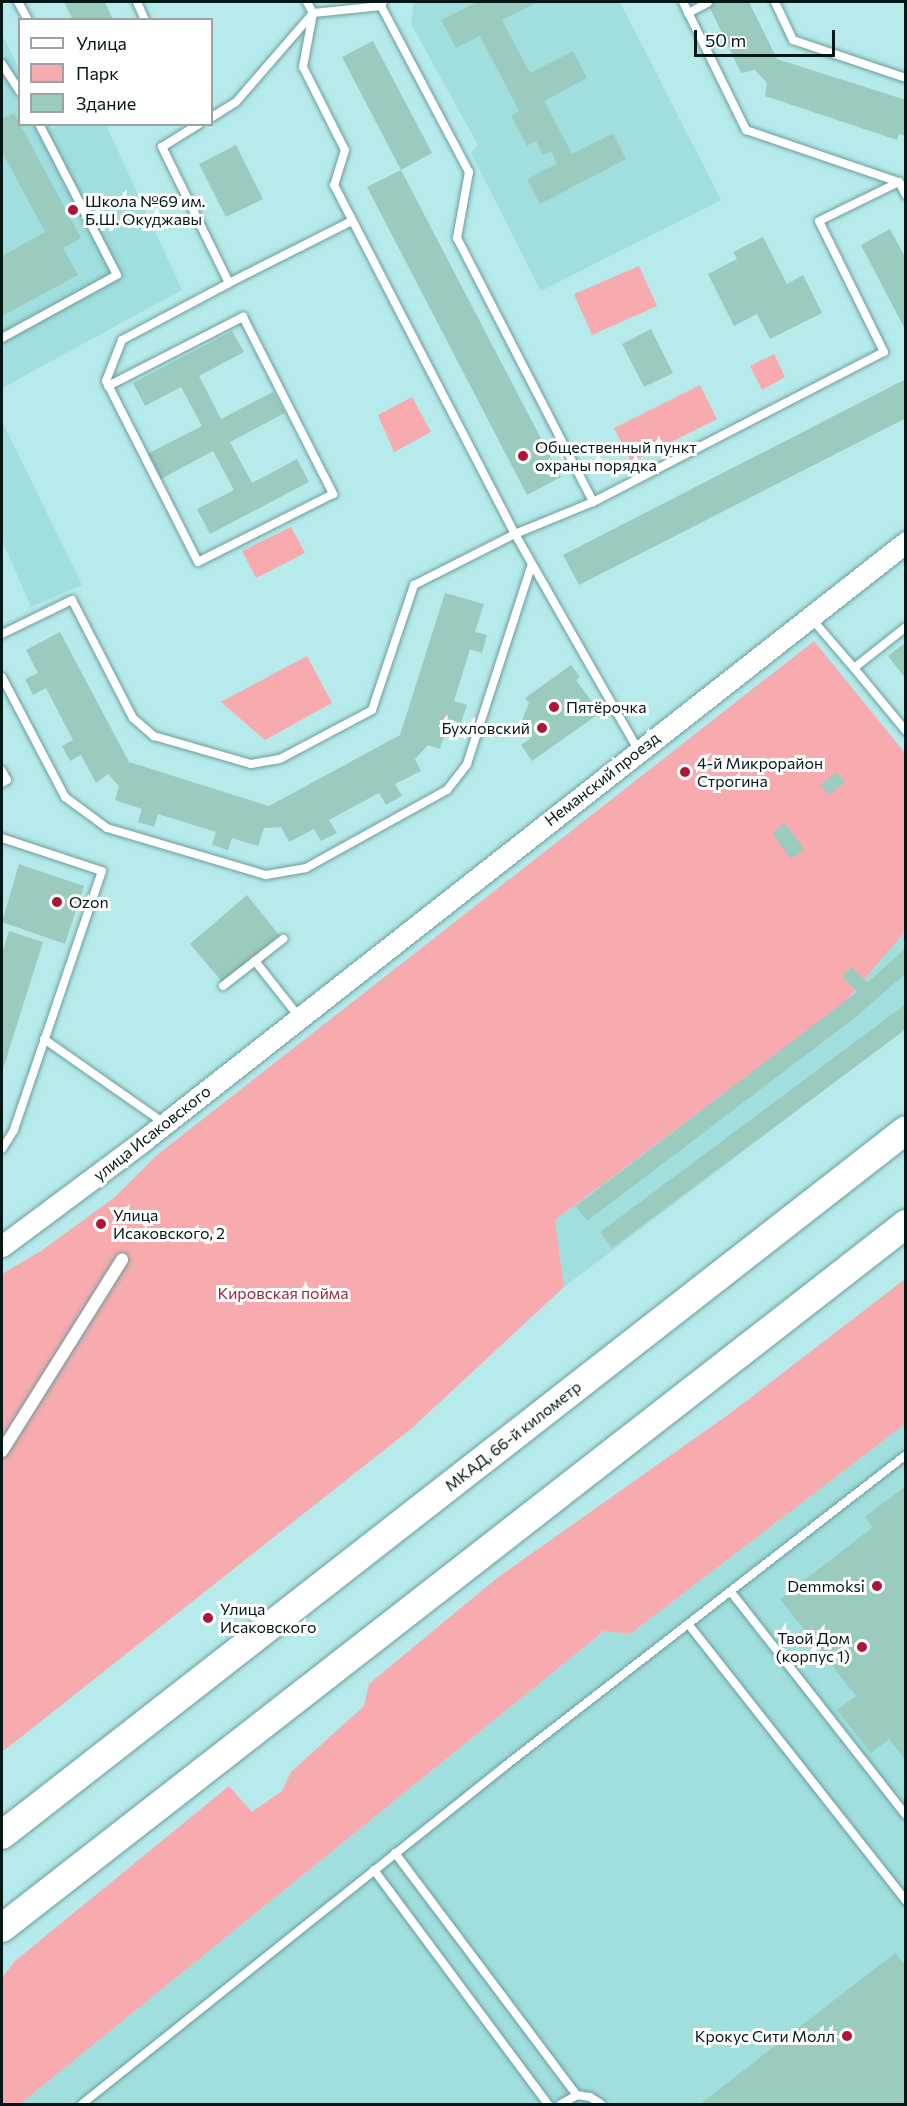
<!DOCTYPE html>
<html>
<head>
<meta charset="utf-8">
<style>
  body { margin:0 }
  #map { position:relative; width:907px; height:2106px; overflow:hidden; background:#b7eaea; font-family:Commissioner,sans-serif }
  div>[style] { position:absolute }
  .built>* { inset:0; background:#a1dede }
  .green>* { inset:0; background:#f7abae }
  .building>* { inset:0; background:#9bcbbe }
  .roads { filter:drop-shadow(0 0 2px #6c9d9e) drop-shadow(0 0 2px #6c9d9e) }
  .service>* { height:8px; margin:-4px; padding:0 4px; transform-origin:4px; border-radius:4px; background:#fff }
  .pedestrian>* { height:12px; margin:-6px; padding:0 6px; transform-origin:6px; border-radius:6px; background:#fff }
  .tertiary>* { height:21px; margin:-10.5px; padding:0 10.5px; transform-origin:10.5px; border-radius:10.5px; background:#fff }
  .trunk>* { height:28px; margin:-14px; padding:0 14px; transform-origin:14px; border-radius:14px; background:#fff }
  .dots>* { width:16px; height:16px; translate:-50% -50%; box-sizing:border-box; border:3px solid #fff; border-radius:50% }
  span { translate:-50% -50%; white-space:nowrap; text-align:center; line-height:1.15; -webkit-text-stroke:6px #fff; paint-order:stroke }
  .poi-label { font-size:16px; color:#041717 }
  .left { translate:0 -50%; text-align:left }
  .right { translate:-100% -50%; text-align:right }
  .street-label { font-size:16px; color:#041717 }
  .park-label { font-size:16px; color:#952838 }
  .frame { position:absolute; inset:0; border:3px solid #041717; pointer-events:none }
  .legend { position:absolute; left:18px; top:18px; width:195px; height:108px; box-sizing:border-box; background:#fff; border:2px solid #9ba2a2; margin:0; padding:8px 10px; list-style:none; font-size:18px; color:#041717 }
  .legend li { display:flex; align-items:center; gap:12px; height:30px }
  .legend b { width:30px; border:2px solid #9ba2a2 }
  .scale { position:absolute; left:694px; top:30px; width:141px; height:27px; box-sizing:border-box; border:3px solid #041717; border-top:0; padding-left:8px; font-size:18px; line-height:21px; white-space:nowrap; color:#041717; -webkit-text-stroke:4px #fff; paint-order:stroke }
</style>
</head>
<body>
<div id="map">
  <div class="built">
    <div style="clip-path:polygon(414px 2px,620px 2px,721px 200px,541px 291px,471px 153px,478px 145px,411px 24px)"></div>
    <div style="clip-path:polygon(2px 35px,19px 68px,20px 124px,50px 125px,53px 129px,57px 125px,106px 125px,182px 290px,2px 388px)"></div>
    <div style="clip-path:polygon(2px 421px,82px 585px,31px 607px,2px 540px)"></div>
    <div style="clip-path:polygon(905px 932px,905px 1029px,564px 1287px,555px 1220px,842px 1005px)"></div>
    <div style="clip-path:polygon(905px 1424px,905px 2104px,20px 2104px,604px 1631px,630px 1634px)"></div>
  </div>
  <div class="green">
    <div style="clip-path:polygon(639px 266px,657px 306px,592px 335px,574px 294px)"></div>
    <div style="clip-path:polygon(774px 354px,785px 377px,762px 390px,750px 366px)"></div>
    <div style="clip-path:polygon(700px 385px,717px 419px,631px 462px,614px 428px)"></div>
    <div style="clip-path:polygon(412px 397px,431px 432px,394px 452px,378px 415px)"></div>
    <div style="clip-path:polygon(291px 527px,305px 553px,256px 578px,242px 551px)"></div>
    <div style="clip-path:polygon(814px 641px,905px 753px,905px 932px,842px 1005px,555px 1220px,564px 1287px,412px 1428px,2px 1752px,2px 1274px,41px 1251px,115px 1197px,157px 1155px)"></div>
    <div style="clip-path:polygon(307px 656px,332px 703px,265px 740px,221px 702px)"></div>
    <div style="clip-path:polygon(905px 1279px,905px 1424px,630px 1634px,604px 1631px,20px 2104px,2px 2104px,2px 1978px,15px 1961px,229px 1786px,252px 1812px,282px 1791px,291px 1772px,364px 1706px,369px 1684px,497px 1578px,732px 1412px)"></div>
  </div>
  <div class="building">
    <div style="clip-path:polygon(64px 2px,105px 2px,113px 20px,69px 20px,72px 18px)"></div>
    <div style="clip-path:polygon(477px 2px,538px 2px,502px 20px,530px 73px,573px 51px,587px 78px,544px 101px,572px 154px,613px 133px,626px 159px,540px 204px,527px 179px,557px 164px,551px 151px,543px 155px,536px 141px,527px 146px,511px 115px,519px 111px,480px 36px,456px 48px,441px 20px)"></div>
    <div style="clip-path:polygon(707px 2px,749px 2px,777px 59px,906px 100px,906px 136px,899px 134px,897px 140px,765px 96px,767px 83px,755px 70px,741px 73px)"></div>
    <div style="clip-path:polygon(373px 41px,432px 153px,401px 170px,342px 57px)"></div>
    <div style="clip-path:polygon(14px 113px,81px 238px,63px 248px,78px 275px,2px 316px,2px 256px,45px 232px,2px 152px,2px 119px)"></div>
    <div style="clip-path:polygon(236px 145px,263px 199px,226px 217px,199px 164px)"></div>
    <div style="clip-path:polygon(401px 170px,561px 477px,527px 495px,367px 187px)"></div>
    <div style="clip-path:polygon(890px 229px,906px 259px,906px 331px,861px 245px)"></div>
    <div style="clip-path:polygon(763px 237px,787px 284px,803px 275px,822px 313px,770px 339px,757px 314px,734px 326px,708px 274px,737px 259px,733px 252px)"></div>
    <div style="clip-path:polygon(651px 329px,673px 373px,644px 387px,622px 344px)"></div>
    <div style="clip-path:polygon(232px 331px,244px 352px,199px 376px,221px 419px,273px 392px,285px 413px,230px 442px,252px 483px,297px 459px,309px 482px,210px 534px,197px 509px,234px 490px,213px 451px,161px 479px,147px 454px,202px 426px,181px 387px,145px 406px,133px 383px)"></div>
    <div style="clip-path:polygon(906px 379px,906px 418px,579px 585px,563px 555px)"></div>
    <div style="clip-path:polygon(445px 593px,484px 604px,475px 632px,487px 635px,482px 653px,470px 649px,454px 701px,467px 705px,461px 723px,449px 719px,440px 749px,428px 745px,415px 759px,421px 771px,395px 784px,402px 796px,386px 805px,379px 793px,329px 820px,337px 833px,321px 841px,314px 829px,289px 842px,281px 827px,264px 828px,258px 846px,232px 838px,228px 850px,212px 845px,216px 832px,158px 814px,154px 827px,138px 822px,142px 809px,115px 800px,119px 786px,108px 774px,96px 783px,81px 755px,70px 761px,62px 746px,73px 740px,46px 688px,33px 695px,25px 679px,38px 673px,26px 650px,60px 632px,129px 762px,269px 806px,400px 735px)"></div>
    <div style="clip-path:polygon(906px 642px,906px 679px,888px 656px)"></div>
    <div style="clip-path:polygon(571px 665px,580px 677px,576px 680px,600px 713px,532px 761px,521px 745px,530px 739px,520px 725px,529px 703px,525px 698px)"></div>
    <div style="clip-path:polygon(836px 772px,845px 782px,829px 795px,820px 785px)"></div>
    <div style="clip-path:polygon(785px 823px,804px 849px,791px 859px,772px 833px)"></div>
    <div style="clip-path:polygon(19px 864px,84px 886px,65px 944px,2px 922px)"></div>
    <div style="clip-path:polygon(247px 895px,279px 935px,223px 983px,190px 944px)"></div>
    <div style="clip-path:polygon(9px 931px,43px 942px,2px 1072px,2px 954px)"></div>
    <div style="clip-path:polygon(906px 948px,906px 973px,856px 1017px,587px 1221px,576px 1206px,857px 992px,842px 976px,852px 967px,867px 983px)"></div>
    <div style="clip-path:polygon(906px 1004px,906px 1029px,612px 1248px,600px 1232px)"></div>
    <div style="clip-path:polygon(906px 1486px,906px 1760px,889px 1739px,871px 1753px,837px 1710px,856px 1696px,780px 1599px,873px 1527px,865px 1517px)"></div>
    <div style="clip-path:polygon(895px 1953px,906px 1966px,906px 2104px,700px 2104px)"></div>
  </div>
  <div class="roads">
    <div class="service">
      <div style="left:18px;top:2px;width:21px;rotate:61deg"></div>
      <div style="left:137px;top:2px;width:20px;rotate:66deg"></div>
      <div style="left:383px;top:2px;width:4px;rotate:117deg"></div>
      <div style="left:381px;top:6px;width:188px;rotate:62.1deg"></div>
      <div style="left:469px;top:172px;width:67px;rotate:100.3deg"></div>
      <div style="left:457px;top:238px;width:297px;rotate:62.7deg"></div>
      <div style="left:683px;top:2px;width:143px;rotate:63.8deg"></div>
      <div style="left:746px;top:130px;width:162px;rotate:18.8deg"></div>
      <div style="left:899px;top:182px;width:15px;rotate:62deg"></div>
      <div style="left:775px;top:2px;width:42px;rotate:64.7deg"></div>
      <div style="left:793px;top:40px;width:119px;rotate:18.6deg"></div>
      <div style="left:381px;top:6px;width:68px;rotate:174.1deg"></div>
      <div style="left:313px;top:13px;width:55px;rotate:100.5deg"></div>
      <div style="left:303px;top:67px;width:93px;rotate:63.2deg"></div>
      <div style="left:345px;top:150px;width:37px;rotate:107deg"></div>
      <div style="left:334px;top:185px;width:393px;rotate:62.6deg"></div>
      <div style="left:515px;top:534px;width:250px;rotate:60.3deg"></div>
      <div style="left:688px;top:13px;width:22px;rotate:-27deg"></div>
      <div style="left:2px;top:64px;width:33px;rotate:57deg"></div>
      <div style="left:212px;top:117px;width:28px;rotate:-32deg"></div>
      <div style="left:236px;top:102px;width:118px;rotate:-49.1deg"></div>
      <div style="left:313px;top:13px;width:13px;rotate:-119deg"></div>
      <div style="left:229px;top:283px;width:136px;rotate:-26.8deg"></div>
      <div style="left:2px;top:338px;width:131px;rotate:-28.7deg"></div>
      <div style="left:117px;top:275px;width:170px;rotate:-117.3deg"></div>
      <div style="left:108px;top:386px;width:152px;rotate:-27.1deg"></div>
      <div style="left:243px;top:317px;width:199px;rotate:63deg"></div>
      <div style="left:333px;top:494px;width:151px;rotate:153.3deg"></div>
      <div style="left:198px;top:562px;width:203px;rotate:-116.9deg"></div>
      <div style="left:106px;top:381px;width:44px;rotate:-68.7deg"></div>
      <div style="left:122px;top:340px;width:121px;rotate:-28deg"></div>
      <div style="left:229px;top:283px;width:152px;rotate:-116.2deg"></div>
      <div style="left:162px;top:147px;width:44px;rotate:-31.9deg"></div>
      <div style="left:811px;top:618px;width:66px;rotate:49.3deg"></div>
      <div style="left:906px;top:627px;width:66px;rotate:141.7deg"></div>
      <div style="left:854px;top:668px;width:82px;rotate:50.5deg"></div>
      <div style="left:2px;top:634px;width:78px;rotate:-25.9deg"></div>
      <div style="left:72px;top:600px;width:133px;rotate:62.7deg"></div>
      <div style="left:133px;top:718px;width:28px;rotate:41deg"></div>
      <div style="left:154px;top:736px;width:101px;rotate:16.1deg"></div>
      <div style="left:251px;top:764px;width:29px;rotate:-10deg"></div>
      <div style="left:280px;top:759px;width:104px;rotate:-28deg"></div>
      <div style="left:372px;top:710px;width:132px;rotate:-71.4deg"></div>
      <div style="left:414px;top:585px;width:113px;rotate:-26.8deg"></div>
      <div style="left:515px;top:534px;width:84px;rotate:-22.3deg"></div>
      <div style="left:593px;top:502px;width:327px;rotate:-27.3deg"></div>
      <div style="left:884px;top:352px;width:146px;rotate:-116.4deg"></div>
      <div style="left:819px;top:221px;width:89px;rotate:-26deg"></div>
      <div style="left:2px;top:677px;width:136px;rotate:62.3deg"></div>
      <div style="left:65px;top:797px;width:52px;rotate:36.4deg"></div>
      <div style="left:107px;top:828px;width:166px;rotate:16.5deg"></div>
      <div style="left:266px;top:875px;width:41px;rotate:-9.9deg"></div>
      <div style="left:306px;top:868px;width:161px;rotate:-29deg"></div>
      <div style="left:447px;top:790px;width:33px;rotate:-52deg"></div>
      <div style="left:467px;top:764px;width:210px;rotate:-72deg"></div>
      <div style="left:2px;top:771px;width:10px;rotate:61deg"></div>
      <div style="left:7px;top:780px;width:6px;rotate:149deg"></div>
      <div style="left:2px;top:838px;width:105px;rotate:18.3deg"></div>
      <div style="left:102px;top:871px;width:274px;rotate:108.8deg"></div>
      <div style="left:14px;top:1130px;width:22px;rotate:122deg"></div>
      <div style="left:255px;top:961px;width:36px;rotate:-38deg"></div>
      <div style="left:223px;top:986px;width:41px;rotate:-38deg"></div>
      <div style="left:255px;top:961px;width:71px;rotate:51.8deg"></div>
      <div style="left:44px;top:1039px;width:146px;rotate:35deg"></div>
      <div style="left:731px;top:1592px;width:283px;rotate:51.9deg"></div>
      <div style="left:689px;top:1625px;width:351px;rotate:51.8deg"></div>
      <div style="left:395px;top:1853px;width:303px;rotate:53.1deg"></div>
      <div style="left:374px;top:1870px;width:292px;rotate:53.4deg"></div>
      <div style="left:82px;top:2104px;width:541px;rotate:-38.63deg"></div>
      <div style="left:505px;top:1766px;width:507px;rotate:-37.8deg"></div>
      <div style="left:561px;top:2104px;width:18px;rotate:-29deg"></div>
      <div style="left:577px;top:2095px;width:13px;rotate:9deg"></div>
      <div style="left:590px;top:2097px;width:13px;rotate:32deg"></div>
    </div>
    <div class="pedestrian">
      <div style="left:2px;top:1451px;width:226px;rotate:-57.9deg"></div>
    </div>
    <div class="tertiary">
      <div style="left:2px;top:1246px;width:177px;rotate:-36.7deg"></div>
      <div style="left:144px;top:1140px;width:969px;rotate:-38.12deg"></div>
    </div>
    <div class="trunk">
      <div style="left:2px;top:1835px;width:1146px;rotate:-37.95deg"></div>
      <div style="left:2px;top:1928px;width:1146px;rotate:-37.91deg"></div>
    </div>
  </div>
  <div class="dots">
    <div style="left:73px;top:210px;background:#ac1637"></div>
    <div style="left:523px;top:456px;background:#ac1637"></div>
    <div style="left:554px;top:707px;background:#ac1637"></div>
    <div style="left:542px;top:728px;background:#ac1637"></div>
    <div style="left:685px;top:772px;background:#ac1637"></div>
    <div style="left:57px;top:902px;background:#ac1637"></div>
    <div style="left:101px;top:1224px;background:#ac1637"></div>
    <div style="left:877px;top:1586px;background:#ac1637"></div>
    <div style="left:208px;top:1618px;background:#ac1637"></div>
    <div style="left:862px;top:1647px;background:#ac1637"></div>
    <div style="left:847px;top:2036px;background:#ac1637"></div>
  </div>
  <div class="poi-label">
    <span class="left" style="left:85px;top:210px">Школа №69 им.<br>Б.Ш. Окуджавы</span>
    <span class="left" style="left:535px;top:456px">Общественный пункт<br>охраны порядка</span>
    <span class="left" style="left:566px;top:707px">Пятёрочка</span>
    <span class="right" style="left:530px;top:728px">Бухловский</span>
    <span class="left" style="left:697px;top:772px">4-й Микрорайон<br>Строгина</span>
    <span class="left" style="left:69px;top:902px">Ozon</span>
    <span class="left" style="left:113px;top:1224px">Улица<br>Исаковского, 2</span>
    <span class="right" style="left:865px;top:1586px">Demmoksi</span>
    <span class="left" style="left:220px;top:1618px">Улица<br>Исаковского</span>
    <span class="right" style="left:850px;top:1647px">Твой Дом<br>(корпус 1)</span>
    <span class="right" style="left:835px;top:2036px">Крокус Сити Молл</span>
  </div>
  <div class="street-label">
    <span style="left:602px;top:779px;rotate:-38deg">Неманский проезд</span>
    <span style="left:152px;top:1133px;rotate:-38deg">улица Исаковского</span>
    <span style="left:513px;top:1436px;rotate:-38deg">МКАД, 66-й километр</span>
  </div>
  <div class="park-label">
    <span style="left:283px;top:1293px">Кировская пойма</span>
  </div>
  <div class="frame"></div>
  <ul class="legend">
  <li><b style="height:8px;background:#fff"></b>Улица</li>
  <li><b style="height:16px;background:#f7abae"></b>Парк</li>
  <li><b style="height:16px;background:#9bcbbe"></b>Здание</li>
  </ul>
  <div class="scale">50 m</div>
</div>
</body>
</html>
